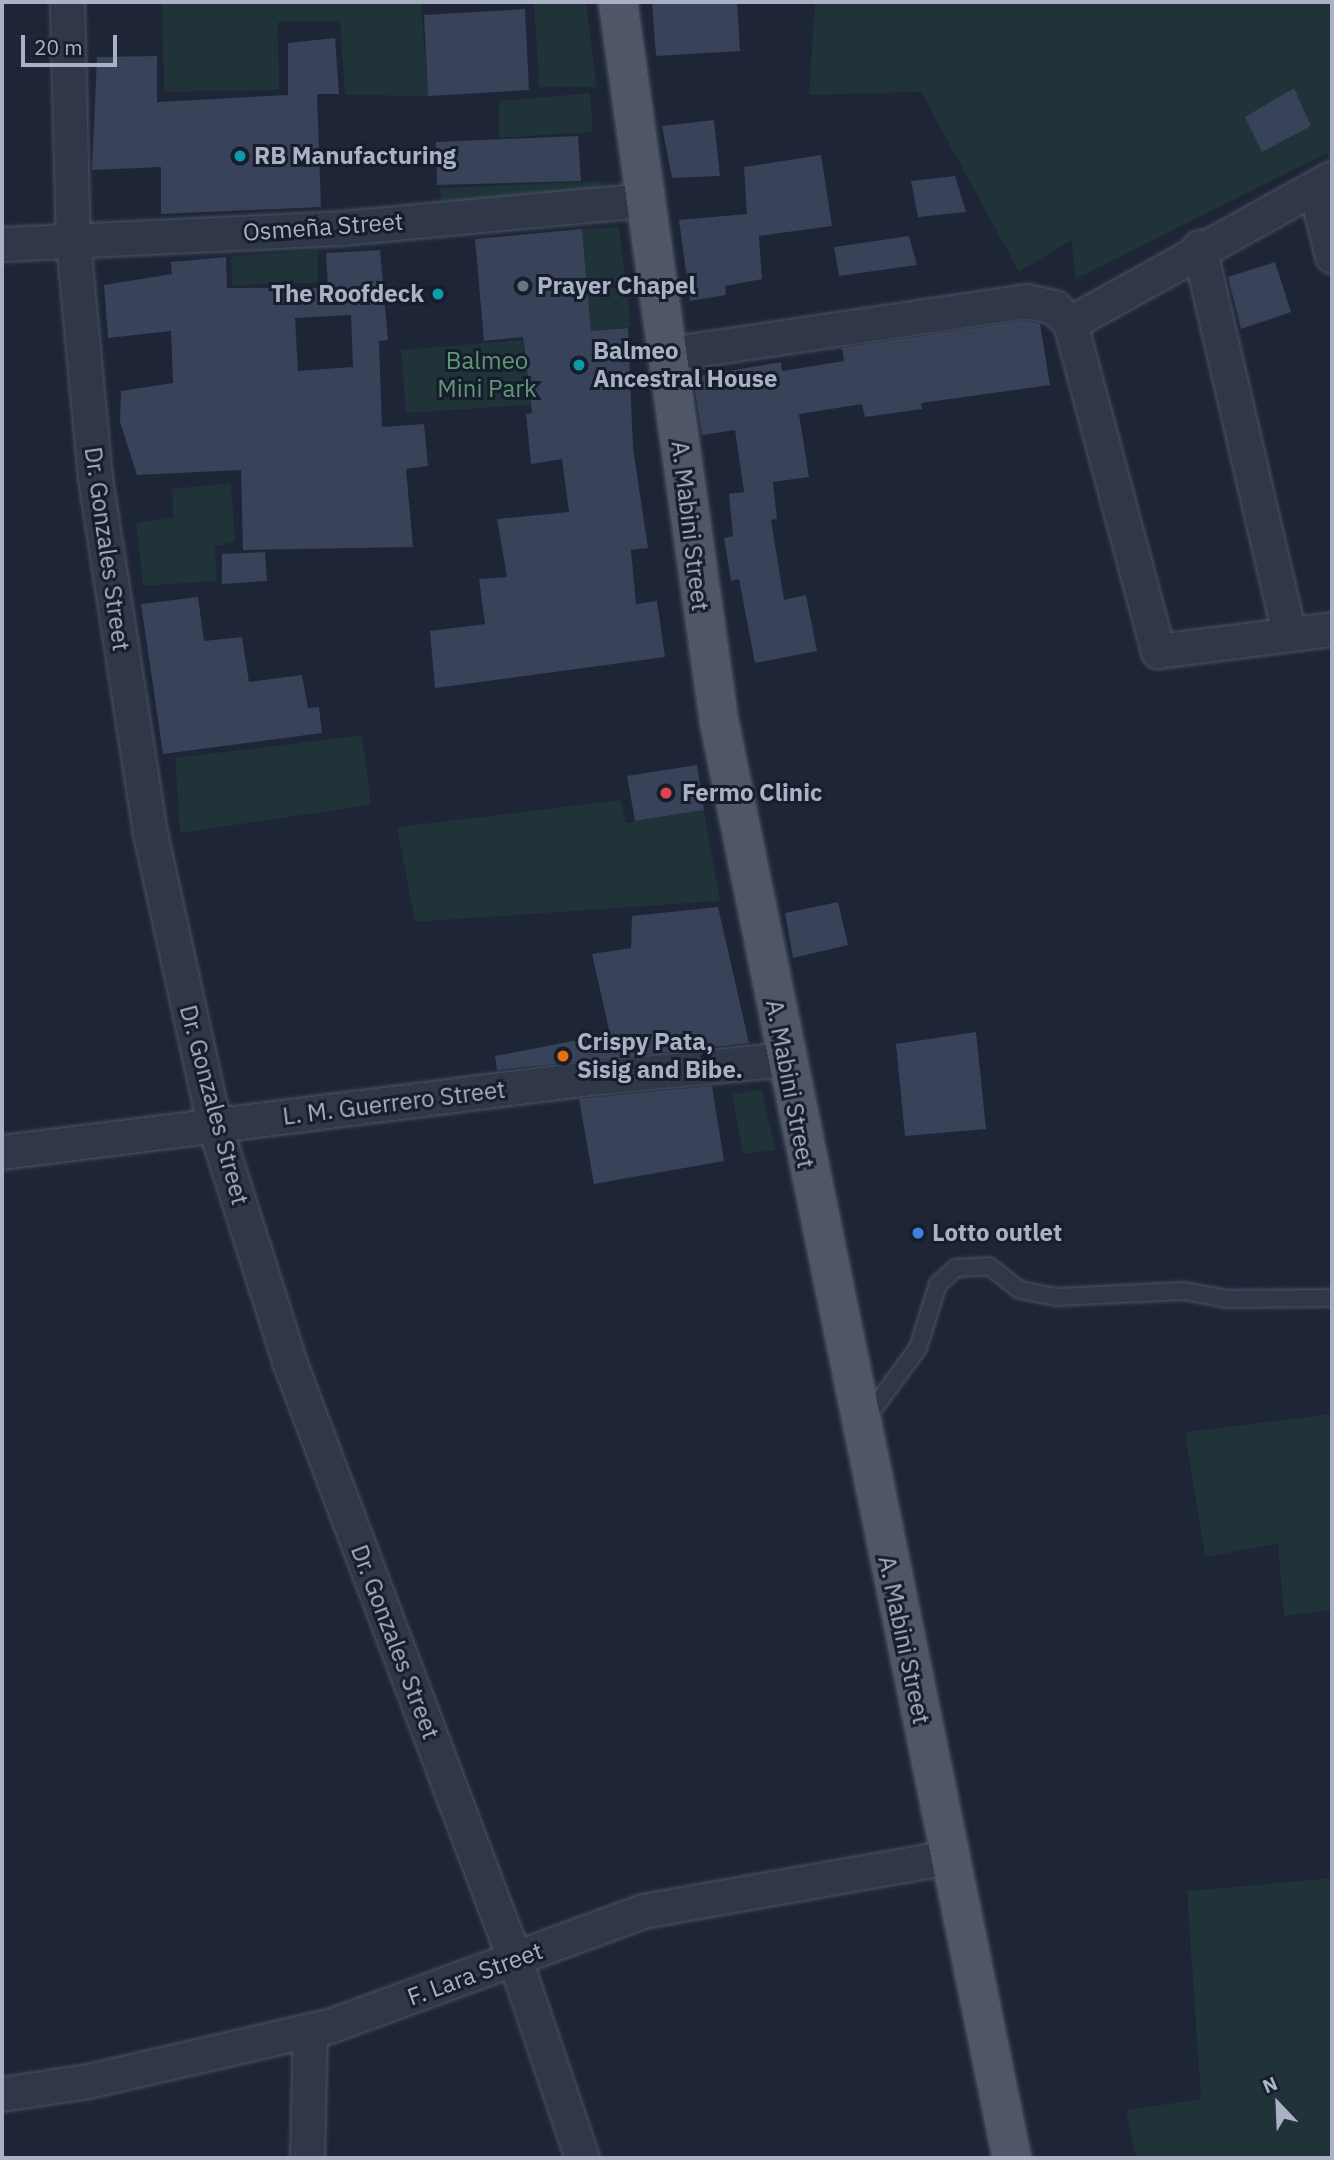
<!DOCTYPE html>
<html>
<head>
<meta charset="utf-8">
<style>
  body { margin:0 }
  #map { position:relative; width:1334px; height:2160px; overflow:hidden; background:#1d2537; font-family:"IBM Plex Sans",sans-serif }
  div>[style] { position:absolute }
  .green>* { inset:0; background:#1f3338 }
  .building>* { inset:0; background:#384258 }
  .roads { filter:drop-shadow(0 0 2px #4b5263) drop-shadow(0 0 2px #4b5263) }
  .lane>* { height:16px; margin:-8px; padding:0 8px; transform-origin:8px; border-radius:8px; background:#303748 }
  .street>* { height:33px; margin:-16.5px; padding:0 16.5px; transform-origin:16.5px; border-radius:16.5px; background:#303748 }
  .primary>* { height:38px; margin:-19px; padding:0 19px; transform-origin:19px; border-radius:19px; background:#4e5668 }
  .dots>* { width:19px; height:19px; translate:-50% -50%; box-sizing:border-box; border:4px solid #161d2c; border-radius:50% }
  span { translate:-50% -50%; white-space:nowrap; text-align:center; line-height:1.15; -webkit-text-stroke:6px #161d2c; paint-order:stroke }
  .poi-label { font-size:24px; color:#aab1c5; font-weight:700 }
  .left { translate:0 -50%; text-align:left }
  .right { translate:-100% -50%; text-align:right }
  .street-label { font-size:24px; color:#aab1c5 }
  .park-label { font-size:24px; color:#609773 }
  .frame { position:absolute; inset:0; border:4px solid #aab1c5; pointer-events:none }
  .north { position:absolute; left:1243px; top:2069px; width:70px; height:70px; -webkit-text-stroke:5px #161d2c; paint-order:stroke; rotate:337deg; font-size:19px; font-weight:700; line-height:28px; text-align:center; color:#aab1c5 }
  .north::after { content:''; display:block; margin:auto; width:24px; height:32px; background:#aab1c5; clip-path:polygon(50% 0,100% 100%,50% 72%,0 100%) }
  .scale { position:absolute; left:21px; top:35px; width:96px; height:32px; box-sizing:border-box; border:4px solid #aab1c5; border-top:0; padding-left:9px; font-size:21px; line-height:24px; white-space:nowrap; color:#aab1c5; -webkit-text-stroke:5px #161d2c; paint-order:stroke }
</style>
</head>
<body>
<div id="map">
  <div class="green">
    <div style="clip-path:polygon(162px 2px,421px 2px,428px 96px,345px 95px,340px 21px,278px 22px,279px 90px,164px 92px)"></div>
    <div style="clip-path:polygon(586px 2px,597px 87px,539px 87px,534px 4px)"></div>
    <div style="clip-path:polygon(815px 2px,1332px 2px,1332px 173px,1327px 153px,1076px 279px,1071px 240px,1019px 272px,921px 92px,809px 95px)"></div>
    <div style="clip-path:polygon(590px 93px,593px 132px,499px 138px,499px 101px)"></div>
    <div style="clip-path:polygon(601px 181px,603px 200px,441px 205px,440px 188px)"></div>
    <div style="clip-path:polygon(619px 227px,631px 327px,591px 331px,582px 229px)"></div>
    <div style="clip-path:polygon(318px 250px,318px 283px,232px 285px,231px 256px)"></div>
    <div style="clip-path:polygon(522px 340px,531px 405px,406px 413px,401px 350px)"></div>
    <div style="clip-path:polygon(231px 483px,235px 542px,215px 546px,217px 581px,143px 586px,136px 523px,173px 518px,172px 489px)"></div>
    <div style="clip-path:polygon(362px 735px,371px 805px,180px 833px,175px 758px)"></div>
    <div style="clip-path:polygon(621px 800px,626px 823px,704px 810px,720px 901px,415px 922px,397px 827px)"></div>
    <div style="clip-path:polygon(761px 1089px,776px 1150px,743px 1154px,732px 1094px)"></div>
    <div style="clip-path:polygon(1332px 1414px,1332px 1610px,1284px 1616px,1278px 1544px,1205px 1557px,1185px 1432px)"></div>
    <div style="clip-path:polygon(1332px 1878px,1332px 2158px,1136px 2158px,1126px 2110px,1201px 2099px,1187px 1891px)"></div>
  </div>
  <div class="building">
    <div style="clip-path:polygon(652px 2px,737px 2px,740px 51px,656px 56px)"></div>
    <div style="clip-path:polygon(525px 9px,529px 90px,428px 96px,424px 15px)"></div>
    <div style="clip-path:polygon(335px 38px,339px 94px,317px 94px,321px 207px,161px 214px,161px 167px,92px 170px,97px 57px,157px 56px,157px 102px,288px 95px,288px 43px)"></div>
    <div style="clip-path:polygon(1294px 88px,1311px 126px,1262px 152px,1245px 117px)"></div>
    <div style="clip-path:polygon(714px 120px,720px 176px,672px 178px,662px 126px)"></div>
    <div style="clip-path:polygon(578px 136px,581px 181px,437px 185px,436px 142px)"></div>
    <div style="clip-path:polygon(821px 155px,832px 226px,759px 236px,762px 279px,725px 286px,726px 295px,690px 301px,679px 220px,747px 214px,744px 167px)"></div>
    <div style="clip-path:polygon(955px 176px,966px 212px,918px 217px,911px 181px)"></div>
    <div style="clip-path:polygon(582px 229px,591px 331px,628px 328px,633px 448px,648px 548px,631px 550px,636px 604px,657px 601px,665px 657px,435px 688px,430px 631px,485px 624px,479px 579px,507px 577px,497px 519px,569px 512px,562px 459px,531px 464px,526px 414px,532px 413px,523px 337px,484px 341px,475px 239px)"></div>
    <div style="clip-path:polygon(909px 236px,917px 265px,839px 276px,834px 247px)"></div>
    <div style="clip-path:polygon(evenodd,380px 250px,388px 340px,379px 341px,382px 427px,424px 424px,428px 466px,406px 469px,413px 547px,243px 550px,241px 470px,137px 475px,120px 422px,121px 391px,173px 383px,171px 331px,108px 338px,104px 285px,172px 274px,171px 262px,226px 257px,227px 288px,328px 288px,326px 253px,380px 250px,351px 315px,353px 367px,298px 371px,295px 318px,351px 315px)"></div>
    <div style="clip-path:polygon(1275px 262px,1291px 312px,1241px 329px,1228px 277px)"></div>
    <div style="clip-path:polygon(1025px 321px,1040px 324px,1050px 385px,921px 403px,922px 409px,865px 417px,862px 404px,799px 414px,809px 477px,773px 482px,777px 519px,771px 520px,784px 600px,806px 595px,817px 651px,755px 663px,739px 579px,731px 581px,724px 538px,733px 536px,729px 494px,744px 492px,735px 430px,702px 435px,693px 377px,781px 362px,782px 371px,844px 361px,842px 348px)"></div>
    <div style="clip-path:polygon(265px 552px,267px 581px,222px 584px,222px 554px)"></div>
    <div style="clip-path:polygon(198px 597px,204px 641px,242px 637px,249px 682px,302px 675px,308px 708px,319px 707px,322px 733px,163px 754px,141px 604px)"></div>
    <div style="clip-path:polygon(697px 765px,704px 810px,635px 821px,627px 776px)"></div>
    <div style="clip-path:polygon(838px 902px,848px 945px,793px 958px,785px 913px)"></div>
    <div style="clip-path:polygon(718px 907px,749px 1043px,497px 1070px,495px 1056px,610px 1034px,592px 954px,631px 948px,632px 916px)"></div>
    <div style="clip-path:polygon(976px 1032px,986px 1129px,905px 1136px,896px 1044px)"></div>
    <div style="clip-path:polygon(712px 1086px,724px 1161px,594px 1184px,579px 1099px)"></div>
  </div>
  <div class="roads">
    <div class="lane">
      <div style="left:866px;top:1419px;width:88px;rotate:-53.8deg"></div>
      <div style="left:918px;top:1348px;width:67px;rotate:-72.6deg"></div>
      <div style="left:938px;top:1284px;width:24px;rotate:-42deg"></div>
      <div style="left:956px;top:1268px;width:33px;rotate:-3deg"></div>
      <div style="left:989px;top:1266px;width:39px;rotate:38deg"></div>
      <div style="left:1020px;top:1290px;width:38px;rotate:11deg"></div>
      <div style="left:1057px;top:1297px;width:127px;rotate:-2.7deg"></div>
      <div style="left:1184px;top:1291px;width:45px;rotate:10.3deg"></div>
      <div style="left:1228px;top:1299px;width:104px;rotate:-0.6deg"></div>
    </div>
    <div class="street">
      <div style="left:67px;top:2px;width:239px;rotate:88.6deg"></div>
      <div style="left:73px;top:241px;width:238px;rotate:84.7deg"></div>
      <div style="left:95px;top:478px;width:359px;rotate:81.2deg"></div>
      <div style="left:150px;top:833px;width:298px;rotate:77.6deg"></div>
      <div style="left:214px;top:1124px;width:249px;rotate:72.4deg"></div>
      <div style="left:289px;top:1361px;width:640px;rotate:69.33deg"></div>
      <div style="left:515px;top:1960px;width:209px;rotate:71.3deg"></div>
      <div style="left:1315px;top:188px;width:70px;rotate:76deg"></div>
      <div style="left:2px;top:244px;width:340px;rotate:-2.7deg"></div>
      <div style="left:342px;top:228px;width:302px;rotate:-5.3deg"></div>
      <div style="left:1199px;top:247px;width:397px;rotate:76.9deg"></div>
      <div style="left:1070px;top:323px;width:299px;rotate:-29deg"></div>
      <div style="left:668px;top:354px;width:362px;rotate:-8.4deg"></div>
      <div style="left:1026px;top:301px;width:29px;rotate:12deg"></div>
      <div style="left:1054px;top:307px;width:23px;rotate:45deg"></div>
      <div style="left:1070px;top:323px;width:340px;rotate:75deg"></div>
      <div style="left:1158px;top:651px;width:175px;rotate:-7.2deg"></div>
      <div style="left:2px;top:1152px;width:593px;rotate:-7.17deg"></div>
      <div style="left:590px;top:1078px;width:198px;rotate:-5.5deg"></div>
      <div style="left:2px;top:2094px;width:87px;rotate:-8.6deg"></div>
      <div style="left:88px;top:2081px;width:250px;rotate:-12.9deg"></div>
      <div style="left:332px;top:2025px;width:331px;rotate:-20.1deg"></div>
      <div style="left:643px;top:1911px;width:311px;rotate:-10deg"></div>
      <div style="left:307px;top:2158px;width:128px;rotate:-88.7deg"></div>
    </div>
    <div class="primary">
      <div style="left:618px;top:2px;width:726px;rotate:82deg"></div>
      <div style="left:719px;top:721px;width:1467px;rotate:78.48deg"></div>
    </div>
  </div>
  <div class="dots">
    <div style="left:240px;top:156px;background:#0f9aa8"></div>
    <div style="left:523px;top:286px;background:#6b7280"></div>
    <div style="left:438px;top:294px;background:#0f9aa8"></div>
    <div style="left:579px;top:365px;background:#0f9aa8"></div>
    <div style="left:666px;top:793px;background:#e0444e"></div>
    <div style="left:563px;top:1056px;background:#e8710a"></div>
    <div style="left:918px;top:1233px;background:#3f7fe0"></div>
  </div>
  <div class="poi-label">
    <span class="left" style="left:254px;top:156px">RB Manufacturing</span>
    <span class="left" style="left:537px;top:286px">Prayer Chapel</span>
    <span class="right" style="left:424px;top:294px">The Roofdeck</span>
    <span class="left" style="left:593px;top:365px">Balmeo<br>Ancestral House</span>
    <span class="left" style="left:682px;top:793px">Fermo Clinic</span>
    <span class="left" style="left:577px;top:1056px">Crispy Pata,<br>Sisig and Bibe.</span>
    <span class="left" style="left:932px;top:1233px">Lotto outlet</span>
  </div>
  <div class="street-label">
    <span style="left:323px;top:227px;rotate:-4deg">Osmeña Street</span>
    <span style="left:690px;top:526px;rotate:83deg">A. Mabini Street</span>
    <span style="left:107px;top:549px;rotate:82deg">Dr. Gonzales Street</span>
    <span style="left:790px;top:1084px;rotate:79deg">A. Mabini Street</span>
    <span style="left:394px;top:1103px;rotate:-7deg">L. M. Guerrero Street</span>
    <span style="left:214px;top:1105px;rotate:75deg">Dr. Gonzales Street</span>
    <span style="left:904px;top:1640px;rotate:78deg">A. Mabini Street</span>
    <span style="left:395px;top:1642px;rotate:69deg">Dr. Gonzales Street</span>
    <span style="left:475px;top:1974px;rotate:-20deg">F. Lara Street</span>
  </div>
  <div class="park-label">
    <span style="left:487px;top:375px">Balmeo<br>Mini Park</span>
  </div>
  <div class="frame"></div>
  <div class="north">N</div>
  <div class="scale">20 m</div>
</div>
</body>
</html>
